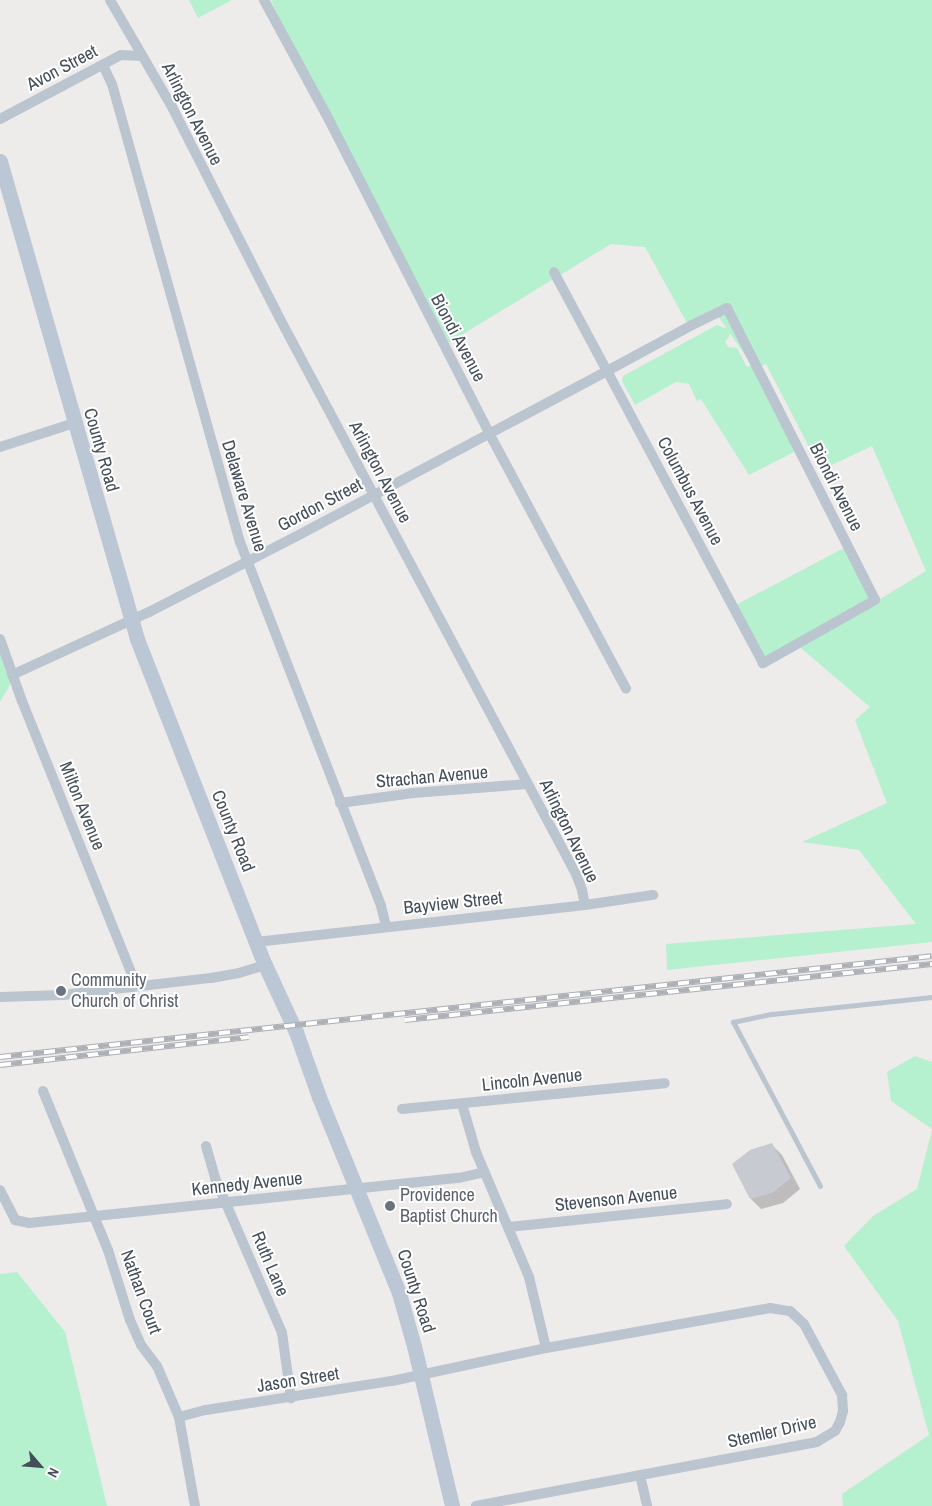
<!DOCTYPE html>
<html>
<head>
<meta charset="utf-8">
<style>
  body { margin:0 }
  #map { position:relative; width:932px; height:1506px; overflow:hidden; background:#eeebeb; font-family:"Archivo Narrow",sans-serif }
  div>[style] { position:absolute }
  .green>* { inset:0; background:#b5f0cf }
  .shadow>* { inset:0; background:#0003 }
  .building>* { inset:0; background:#c7cad1 }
  .lane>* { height:5px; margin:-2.5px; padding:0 2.5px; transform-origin:2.5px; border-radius:2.5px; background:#bbc5cf }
  .street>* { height:10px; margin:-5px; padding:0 5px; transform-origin:5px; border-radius:5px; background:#bbc5cf }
  .secondary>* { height:15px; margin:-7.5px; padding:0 7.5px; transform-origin:7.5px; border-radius:7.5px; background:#bcc7d6 }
  .rail>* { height:5.5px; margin-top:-2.75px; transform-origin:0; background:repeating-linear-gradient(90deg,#fff 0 11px,#adb0b6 0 22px); box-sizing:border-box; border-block:1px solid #adb0b6 }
  .dots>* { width:14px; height:14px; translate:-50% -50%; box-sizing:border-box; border:2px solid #fff; border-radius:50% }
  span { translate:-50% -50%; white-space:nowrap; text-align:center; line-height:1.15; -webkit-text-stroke:4px #fff; paint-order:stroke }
  .street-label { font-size:18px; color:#434e59 }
  .worship-label { font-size:18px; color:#5b616d }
  .left { translate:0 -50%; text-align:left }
  .north { position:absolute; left:15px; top:1441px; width:50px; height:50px; -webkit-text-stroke:4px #fff; paint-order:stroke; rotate:117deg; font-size:14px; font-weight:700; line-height:20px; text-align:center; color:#434e59 }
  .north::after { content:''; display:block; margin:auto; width:18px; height:22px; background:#434e59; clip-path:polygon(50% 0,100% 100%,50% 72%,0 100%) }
</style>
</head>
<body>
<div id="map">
  <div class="green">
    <div style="clip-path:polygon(189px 0,232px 0,198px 18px)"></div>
    <div style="clip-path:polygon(evenodd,271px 0,932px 0,932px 942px,667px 970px,666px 944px,916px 924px,859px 850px,802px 842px,887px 803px,855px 720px,870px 707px,795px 643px,758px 662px,730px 608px,844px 548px,877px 601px,926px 571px,872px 446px,821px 470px,766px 364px,756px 369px,800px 449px,749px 475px,701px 399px,697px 401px,689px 384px,676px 382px,635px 405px,622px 381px,623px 376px,717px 325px,727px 329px,713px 309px,687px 323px,645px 247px,611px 244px,445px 345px,307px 82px,271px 0,729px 332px,752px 365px,747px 367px,737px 348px,728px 347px,725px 342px,730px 335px,729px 332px)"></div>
    <div style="clip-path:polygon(0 647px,12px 681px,0 702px)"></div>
    <div style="clip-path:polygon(915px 1056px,932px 1062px,932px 1129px,891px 1101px,887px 1072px)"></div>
    <div style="clip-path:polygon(932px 1130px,932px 1506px,843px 1506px,842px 1494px,929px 1435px,898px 1321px,844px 1246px,873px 1216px,917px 1189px)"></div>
    <div style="clip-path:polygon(17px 1272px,65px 1332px,107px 1506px,0 1506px,0 1274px)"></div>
  </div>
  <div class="shadow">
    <div style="clip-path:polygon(772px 1145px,782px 1155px,800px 1189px,783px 1203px,761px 1209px,751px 1199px)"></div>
  </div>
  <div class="building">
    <div style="clip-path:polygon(772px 1143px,791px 1178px,772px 1193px,750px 1199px,732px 1164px,750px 1150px)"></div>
  </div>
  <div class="lane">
    <div style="left:820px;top:1186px;width:186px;rotate:-117.9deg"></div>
    <div style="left:733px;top:1022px;width:40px;rotate:-12deg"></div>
    <div style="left:772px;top:1014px;width:161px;rotate:-6.1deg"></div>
  </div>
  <div class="street">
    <div style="left:110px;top:0;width:124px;rotate:59.9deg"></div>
    <div style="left:172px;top:107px;width:238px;rotate:63deg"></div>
    <div style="left:280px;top:319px;width:629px;rotate:61.93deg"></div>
    <div style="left:576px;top:874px;width:17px;rotate:69deg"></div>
    <div style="left:582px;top:890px;width:15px;rotate:79deg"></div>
    <div style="left:264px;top:0;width:130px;rotate:61.5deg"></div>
    <div style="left:326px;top:114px;width:358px;rotate:62.9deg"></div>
    <div style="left:489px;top:433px;width:290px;rotate:61.8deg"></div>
    <div style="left:103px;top:65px;width:21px;rotate:65deg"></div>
    <div style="left:112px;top:84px;width:476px;rotate:74.4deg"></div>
    <div style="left:240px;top:542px;width:390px;rotate:68.8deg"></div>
    <div style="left:381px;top:906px;width:21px;rotate:76deg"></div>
    <div style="left:0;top:119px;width:137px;rotate:-27.9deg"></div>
    <div style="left:121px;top:55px;width:21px;rotate:3deg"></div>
    <div style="left:0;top:447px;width:78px;rotate:-18deg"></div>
    <div style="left:0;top:639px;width:66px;rotate:70.5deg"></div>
    <div style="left:22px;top:701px;width:306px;rotate:68.1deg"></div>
    <div style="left:12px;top:675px;width:151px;rotate:-24.7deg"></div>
    <div style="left:149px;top:612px;width:164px;rotate:-27.2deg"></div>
    <div style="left:295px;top:537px;width:353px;rotate:-28deg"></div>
    <div style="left:607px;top:371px;width:97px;rotate:-28.4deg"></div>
    <div style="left:692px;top:325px;width:39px;rotate:-26deg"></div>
    <div style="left:727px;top:308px;width:327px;rotate:63.1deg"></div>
    <div style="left:875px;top:600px;width:129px;rotate:150.6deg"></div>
    <div style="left:763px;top:663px;width:331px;rotate:-118.1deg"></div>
    <div style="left:607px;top:371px;width:112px;rotate:-118.2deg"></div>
    <div style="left:340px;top:803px;width:74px;rotate:-7.8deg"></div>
    <div style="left:413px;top:793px;width:115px;rotate:-4.5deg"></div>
    <div style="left:256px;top:942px;width:331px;rotate:-6.4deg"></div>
    <div style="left:585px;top:905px;width:69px;rotate:-8.4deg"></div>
    <div style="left:0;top:997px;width:63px;rotate:-1.8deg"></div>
    <div style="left:63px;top:995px;width:149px;rotate:-6.6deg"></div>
    <div style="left:211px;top:978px;width:28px;rotate:-10deg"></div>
    <div style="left:239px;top:973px;width:27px;rotate:-17deg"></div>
    <div style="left:43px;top:1091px;width:172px;rotate:67.8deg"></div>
    <div style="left:108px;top:1250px;width:73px;rotate:72.6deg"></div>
    <div style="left:130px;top:1320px;width:27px;rotate:66deg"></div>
    <div style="left:141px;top:1345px;width:26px;rotate:53deg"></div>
    <div style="left:157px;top:1366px;width:56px;rotate:66.7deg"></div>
    <div style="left:179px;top:1417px;width:90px;rotate:79.8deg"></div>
    <div style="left:462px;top:1104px;width:50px;rotate:73.7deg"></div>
    <div style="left:476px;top:1152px;width:136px;rotate:67deg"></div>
    <div style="left:529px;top:1277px;width:73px;rotate:76.5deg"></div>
    <div style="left:402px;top:1109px;width:264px;rotate:-5.6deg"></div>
    <div style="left:206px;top:1146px;width:33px;rotate:74deg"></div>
    <div style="left:215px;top:1178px;width:169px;rotate:66.6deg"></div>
    <div style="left:282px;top:1333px;width:66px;rotate:82.1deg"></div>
    <div style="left:0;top:1190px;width:34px;rotate:63deg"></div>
    <div style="left:15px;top:1220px;width:14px;rotate:12deg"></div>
    <div style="left:29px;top:1223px;width:432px;rotate:-6deg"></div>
    <div style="left:459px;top:1178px;width:26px;rotate:-13deg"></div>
    <div style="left:509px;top:1227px;width:219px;rotate:-6deg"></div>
    <div style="left:179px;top:1417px;width:28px;rotate:-15deg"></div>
    <div style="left:206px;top:1410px;width:188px;rotate:-8.9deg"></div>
    <div style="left:392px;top:1381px;width:157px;rotate:-12.1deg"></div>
    <div style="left:546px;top:1348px;width:228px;rotate:-10.1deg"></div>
    <div style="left:770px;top:1308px;width:20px;rotate:9deg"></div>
    <div style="left:790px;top:1311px;width:19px;rotate:43deg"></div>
    <div style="left:804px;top:1324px;width:81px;rotate:61.8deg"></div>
    <div style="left:842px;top:1395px;width:16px;rotate:86deg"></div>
    <div style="left:843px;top:1411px;width:11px;rotate:105deg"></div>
    <div style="left:840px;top:1422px;width:10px;rotate:119deg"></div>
    <div style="left:835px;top:1431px;width:21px;rotate:149deg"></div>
    <div style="left:817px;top:1442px;width:347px;rotate:169.4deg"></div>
    <div style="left:640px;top:1475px;width:32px;rotate:77deg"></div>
  </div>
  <div class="secondary">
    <div style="left:0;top:161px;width:497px;rotate:74deg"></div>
    <div style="left:137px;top:639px;width:350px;rotate:68.6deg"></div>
    <div style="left:265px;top:965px;width:74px;rotate:65.2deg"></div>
    <div style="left:296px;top:1032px;width:69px;rotate:70.5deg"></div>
    <div style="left:319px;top:1097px;width:212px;rotate:67.8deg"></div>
    <div style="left:399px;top:1293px;width:55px;rotate:74.2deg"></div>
    <div style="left:414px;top:1346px;width:164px;rotate:76.6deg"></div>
  </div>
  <div class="rail">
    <div style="left:405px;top:1020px;width:530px;rotate:-6.07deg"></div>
    <div style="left:0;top:1057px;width:937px;rotate:-6.18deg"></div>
    <div style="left:0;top:1065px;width:250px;rotate:-6.4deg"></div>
  </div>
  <div class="dots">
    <div style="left:61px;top:991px;background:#6b7280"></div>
    <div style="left:390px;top:1206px;background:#6b7280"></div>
  </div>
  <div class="street-label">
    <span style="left:62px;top:68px;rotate:-28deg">Avon Street</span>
    <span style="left:192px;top:114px;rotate:63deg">Arlington Avenue</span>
    <span style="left:458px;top:338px;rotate:62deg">Biondi Avenue</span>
    <span style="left:101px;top:450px;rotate:74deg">County Road</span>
    <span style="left:380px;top:472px;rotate:62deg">Arlington Avenue</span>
    <span style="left:836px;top:487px;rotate:63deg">Biondi Avenue</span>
    <span style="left:690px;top:491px;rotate:62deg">Columbus Avenue</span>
    <span style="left:244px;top:496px;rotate:73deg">Delaware Avenue</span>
    <span style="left:320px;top:505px;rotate:-28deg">Gordon Street</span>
    <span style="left:432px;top:777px;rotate:-5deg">Strachan Avenue</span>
    <span style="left:82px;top:806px;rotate:68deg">Milton Avenue</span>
    <span style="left:233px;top:831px;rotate:68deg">County Road</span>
    <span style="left:569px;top:831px;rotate:64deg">Arlington Avenue</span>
    <span style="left:453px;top:903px;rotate:-6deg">Bayview Street</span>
    <span style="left:532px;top:1080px;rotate:-6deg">Lincoln Avenue</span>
    <span style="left:247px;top:1184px;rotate:-6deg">Kennedy Avenue</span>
    <span style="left:616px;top:1199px;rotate:-6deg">Stevenson Avenue</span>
    <span style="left:270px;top:1264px;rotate:67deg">Ruth Lane</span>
    <span style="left:416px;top:1291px;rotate:72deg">County Road</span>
    <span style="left:141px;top:1292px;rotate:70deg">Nathan Court</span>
    <span style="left:298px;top:1380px;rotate:-9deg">Jason Street</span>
    <span style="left:772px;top:1432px;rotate:-13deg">Stemler Drive</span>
  </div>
  <div class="worship-label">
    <span class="left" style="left:71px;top:991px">Community<br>Church of Christ</span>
    <span class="left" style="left:400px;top:1206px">Providence<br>Baptist Church</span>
  </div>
  <div class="north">N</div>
</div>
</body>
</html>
